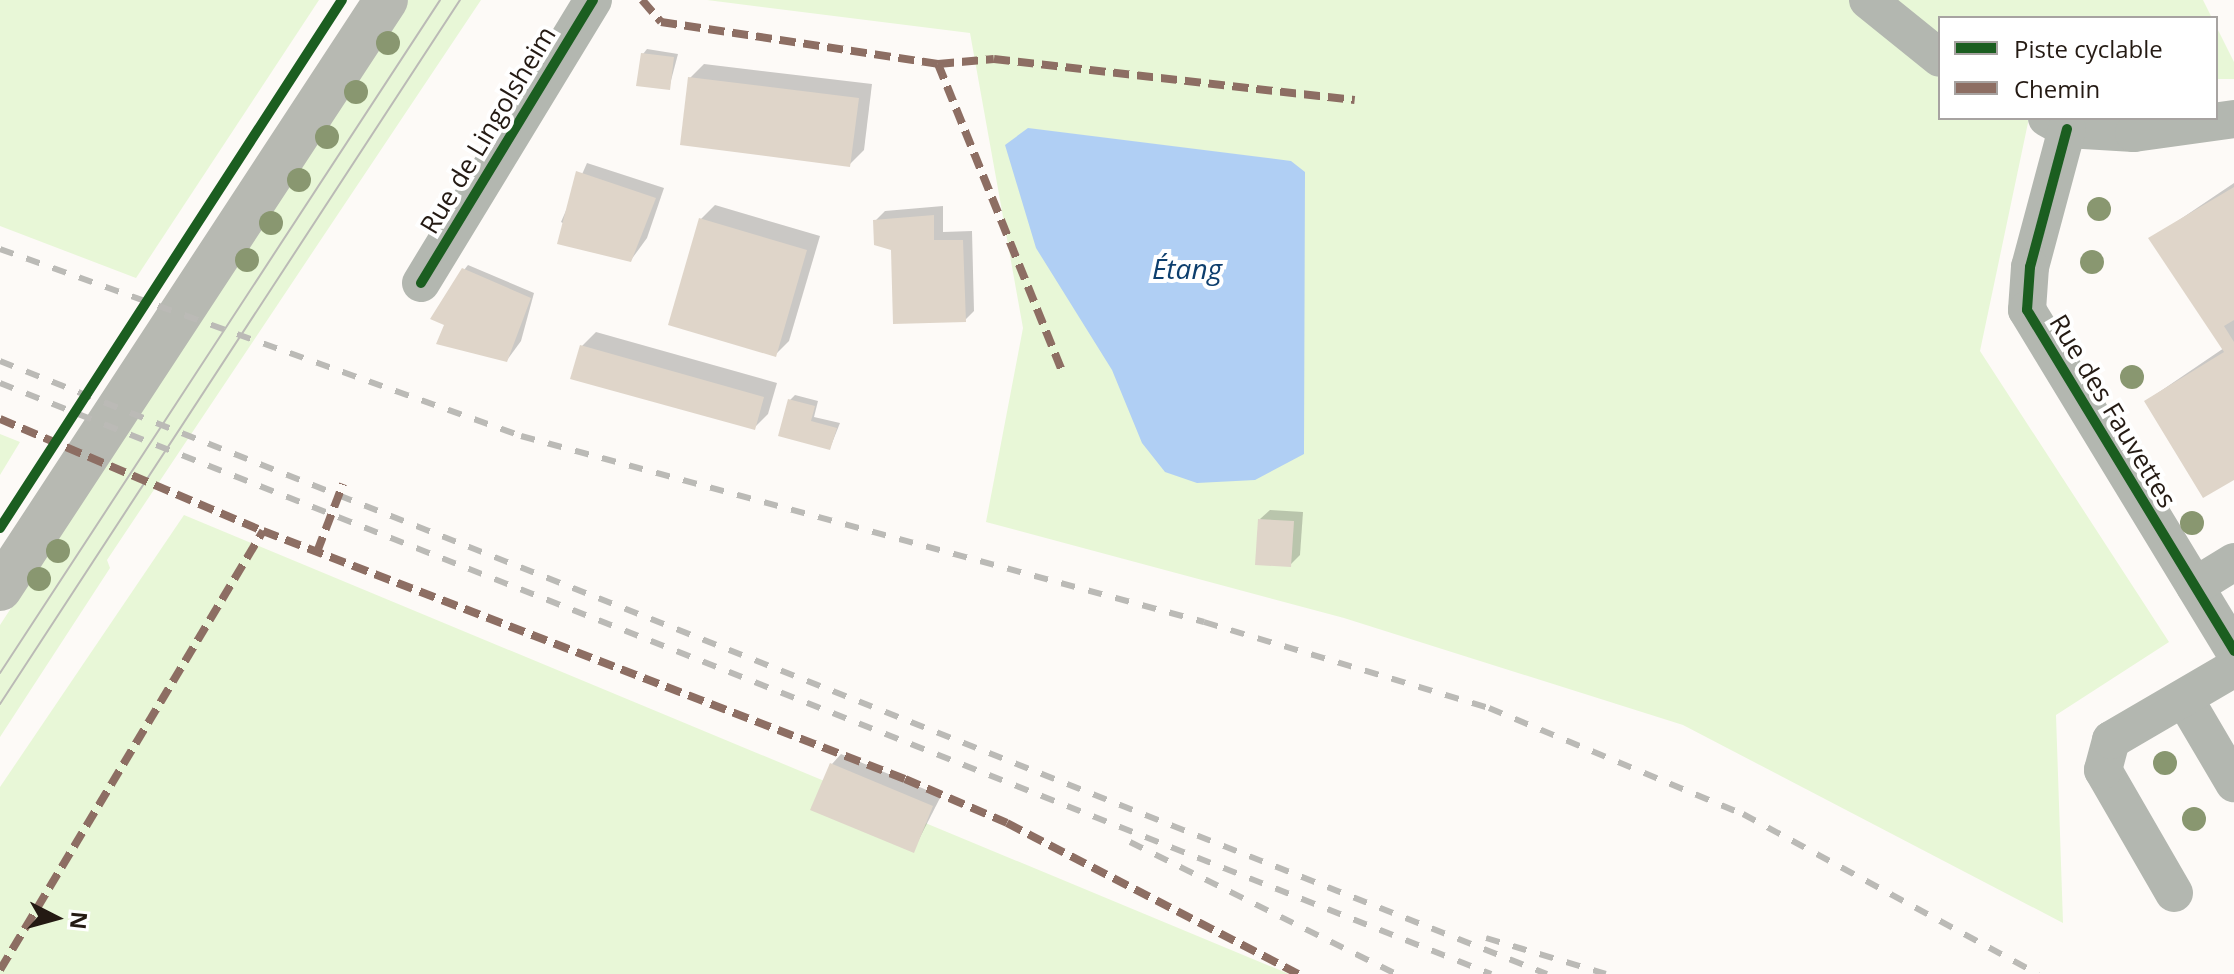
<!DOCTYPE html>
<html>
<head>
<meta charset="utf-8">
<style>
  body { margin:0 }
  #map { position:relative; width:2234px; height:974px; overflow:hidden; background:#fdfaf7; font-family:"Open Sans",sans-serif }
  div>[style] { position:absolute }
  .green>* { inset:0; background:#e8f7d7 }
  .water>* { inset:0; background:#b0cff4 }
  .shadow>* { inset:0; background:#0003 }
  .building>* { inset:0; background:#dfd5c9 }
  .minor>* { height:38px; margin:-19px; padding:0 19px; transform-origin:19px; border-radius:19px; background:#b3b7b0 }
  .major>* { height:44px; margin:-22px; padding:0 22px; transform-origin:22px; border-radius:22px; background:#b7b9b2 }
  .tram>* { height:2px; margin:-1px; padding:0 1px; transform-origin:1px; border-radius:1px; background:#bbbab6 }
  .rail>* { height:6px; margin-top:-3px; transform-origin:0; background:repeating-linear-gradient(90deg,#bbbab6 0 14px,transparent 0 28px) }
  .quiet>* { height:8px; margin-top:-4px; transform-origin:0; background:repeating-linear-gradient(90deg,#8d6e63 0 16px,transparent 0 24px) }
  .cycleway>* { height:10px; margin:-5px; padding:0 5px; transform-origin:5px; border-radius:5px; background:#1b5e20 }
  .trees>* { width:24px; height:24px; margin:-12px; border-radius:50%; background:#899770 }
  span { translate:-50% -50%; white-space:nowrap; text-align:center; line-height:1.15; -webkit-text-stroke:8px #fff; paint-order:stroke }
  .street-label { font-size:26px; color:#241a13 }
  .water-label { font-size:28px; color:#0d3e6d; font-style:italic }
  .legend { position:absolute; left:1938px; top:16px; width:280px; height:104px; box-sizing:border-box; background:#fff; border:2px solid #a7a3a1; margin:0; padding:10px 14px; list-style:none; font-size:24px; color:#241a13 }
  .legend li { display:flex; align-items:center; gap:16px; height:40px }
  .legend b { width:40px; border:2px solid #a7a3a1 }
  .north { position:absolute; left:16px; top:878px; width:80px; height:80px; -webkit-text-stroke:6px #fff; paint-order:stroke; rotate:96deg; font-size:22px; font-weight:700; line-height:32px; text-align:center; color:#241a13 }
  .north::after { content:''; display:block; margin:auto; width:28px; height:36px; background:#241a13; clip-path:polygon(50% 0,100% 100%,50% 72%,0 100%) }
</style>
</head>
<body>
<div id="map">
  <div class="green">
    <div style="clip-path:polygon(0 0,319px 0,136px 278px,0 226px)"></div>
    <div style="clip-path:polygon(408px 0,481px 0,107px 560px,110px 568px,0 737px,0 625px)"></div>
    <div style="clip-path:polygon(707px 0,2203px 0,2212px 18px,1940px 18px,1940px 118px,2029px 118px,1980px 351px,2169px 642px,2056px 715px,2063px 923px,1683px 725px,1344px 618px,986px 522px,1023px 328px,970px 33px)"></div>
    <div style="clip-path:polygon(2216px 26px,2234px 62px,2234px 79px,2216px 79px)"></div>
    <div style="clip-path:polygon(0 434px,20px 442px,0 475px)"></div>
    <div style="clip-path:polygon(184px 515px,1289px 974px,0 974px,0 787px)"></div>
  </div>
  <div class="water">
    <div style="clip-path:polygon(1028px 128px,1291px 161px,1305px 172px,1304px 454px,1255px 480px,1197px 483px,1165px 472px,1142px 443px,1112px 370px,1036px 248px,1005px 145px)"></div>
  </div>
  <div class="shadow">
    <div style="clip-path:polygon(647px 49px,678px 54px,669px 88px,643px 54px)"></div>
    <div style="clip-path:polygon(704px 64px,872px 84px,864px 150px,849px 165px,690px 78px)"></div>
    <div style="clip-path:polygon(587px 163px,664px 188px,647px 238px,631px 260px,561px 222px)"></div>
    <div style="clip-path:polygon(2234px 183px,2234px 479px,2146px 401px,2224px 348px,2151px 239px)"></div>
    <div style="clip-path:polygon(715px 205px,820px 236px,789px 341px,775px 355px,701px 219px)"></div>
    <div style="clip-path:polygon(943px 206px,943px 232px,972px 231px,974px 311px,965px 320px,875px 221px,885px 211px)"></div>
    <div style="clip-path:polygon(468px 265px,534px 293px,521px 341px,507px 360px,464px 270px)"></div>
    <div style="clip-path:polygon(596px 332px,777px 383px,768px 414px,754px 428px,582px 346px)"></div>
    <div style="clip-path:polygon(795px 395px,818px 401px,814px 417px,840px 423px,830px 448px,790px 400px)"></div>
    <div style="clip-path:polygon(1270px 510px,1303px 512px,1300px 555px,1290px 565px,1260px 519px)"></div>
    <div style="clip-path:polygon(841px 754px,941px 796px,913px 851px,832px 764px)"></div>
  </div>
  <div class="building">
    <div style="clip-path:polygon(641px 53px,674px 57px,670px 90px,636px 86px)"></div>
    <div style="clip-path:polygon(688px 77px,859px 98px,850px 167px,680px 145px)"></div>
    <div style="clip-path:polygon(576px 171px,656px 198px,631px 262px,557px 244px)"></div>
    <div style="clip-path:polygon(2234px 187px,2234px 320px,2224px 326px,2234px 342px,2234px 480px,2203px 498px,2144px 401px,2224px 352px,2148px 238px)"></div>
    <div style="clip-path:polygon(934px 215px,934px 240px,963px 240px,966px 322px,893px 324px,891px 250px,874px 245px,873px 220px)"></div>
    <div style="clip-path:polygon(699px 218px,807px 250px,776px 357px,668px 325px)"></div>
    <div style="clip-path:polygon(462px 268px,531px 298px,507px 362px,436px 344px,444px 325px,430px 319px)"></div>
    <div style="clip-path:polygon(580px 345px,764px 397px,755px 430px,570px 379px)"></div>
    <div style="clip-path:polygon(788px 399px,815px 406px,811px 421px,837px 428px,830px 450px,778px 436px)"></div>
    <div style="clip-path:polygon(1258px 519px,1294px 521px,1291px 567px,1255px 565px)"></div>
    <div style="clip-path:polygon(830px 763px,933px 806px,914px 853px,810px 810px)"></div>
  </div>
  <div class="minor">
    <div style="left:1868px;top:0;width:92px;rotate:38.9deg"></div>
    <div style="left:2047px;top:118px;width:23px;rotate:29deg"></div>
    <div style="left:2067px;top:129px;width:67px;rotate:3.4deg"></div>
    <div style="left:2134px;top:133px;width:101px;rotate:-8deg"></div>
    <div style="left:2067px;top:129px;width:143px;rotate:105deg"></div>
    <div style="left:2030px;top:267px;width:43px;rotate:94deg"></div>
    <div style="left:2027px;top:310px;width:399px;rotate:58.7deg"></div>
    <div style="left:421px;top:283px;width:331px;rotate:-58.7deg"></div>
    <div style="left:2195px;top:586px;width:46px;rotate:-31.6deg"></div>
    <div style="left:2184px;top:698px;width:99px;rotate:59.5deg"></div>
    <div style="left:2174px;top:893px;width:142px;rotate:-120deg"></div>
    <div style="left:2103px;top:770px;width:31px;rotate:-75deg"></div>
    <div style="left:2111px;top:740px;width:143px;rotate:-30.3deg"></div>
  </div>
  <div class="major">
    <div style="left:0;top:589px;width:704px;rotate:-56.76deg"></div>
  </div>
  <div class="tram">
    <div style="left:0;top:673px;width:804px;rotate:-56.82deg"></div>
    <div style="left:0;top:704px;width:841px;rotate:-56.84deg"></div>
  </div>
  <div class="rail">
    <div style="left:0;top:249px;width:554px;rotate:19.74deg"></div>
    <div style="left:521px;top:436px;width:708px;rotate:15.23deg"></div>
    <div style="left:1204px;top:622px;width:298px;rotate:16.8deg"></div>
    <div style="left:1489px;top:708px;width:275px;rotate:22.7deg"></div>
    <div style="left:1743px;top:814px;width:336px;rotate:28.5deg"></div>
    <div style="left:0;top:361px;width:1664px;rotate:21.62deg"></div>
    <div style="left:0;top:383px;width:1604px;rotate:21.62deg"></div>
    <div style="left:1130px;top:842px;width:297px;rotate:26.4deg"></div>
    <div style="left:1486px;top:938px;width:125px;rotate:16.7deg"></div>
  </div>
  <div class="quiet">
    <div style="left:642px;top:0;width:29px;rotate:49deg"></div>
    <div style="left:661px;top:22px;width:280px;rotate:8.6deg"></div>
    <div style="left:938px;top:64px;width:56px;rotate:-5.1deg"></div>
    <div style="left:994px;top:59px;width:363px;rotate:6.5deg"></div>
    <div style="left:938px;top:64px;width:329px;rotate:68deg"></div>
    <div style="left:0;top:419px;width:286px;rotate:23.1deg"></div>
    <div style="left:263px;top:531px;width:688px;rotate:21.12deg"></div>
    <div style="left:905px;top:779px;width:111px;rotate:23.3deg"></div>
    <div style="left:1007px;top:823px;width:328px;rotate:27.4deg"></div>
    <div style="left:317px;top:552px;width:73px;rotate:-69.1deg"></div>
    <div style="left:0;top:970px;width:512px;rotate:-59.07deg"></div>
  </div>
  <div class="cycleway">
    <div style="left:2067px;top:129px;width:143px;rotate:105deg"></div>
    <div style="left:2030px;top:267px;width:43px;rotate:94deg"></div>
    <div style="left:2027px;top:310px;width:399px;rotate:58.7deg"></div>
    <div style="left:421px;top:283px;width:331px;rotate:-58.7deg"></div>
    <div style="left:0;top:528px;width:629px;rotate:-57.07deg"></div>
  </div>
  <div class="trees">
    <div style="left:388px;top:43px"></div>
    <div style="left:356px;top:92px"></div>
    <div style="left:327px;top:137px"></div>
    <div style="left:299px;top:180px"></div>
    <div style="left:2099px;top:209px"></div>
    <div style="left:271px;top:223px"></div>
    <div style="left:247px;top:260px"></div>
    <div style="left:2092px;top:262px"></div>
    <div style="left:2132px;top:377px"></div>
    <div style="left:2192px;top:523px"></div>
    <div style="left:58px;top:551px"></div>
    <div style="left:39px;top:579px"></div>
    <div style="left:2165px;top:763px"></div>
    <div style="left:2194px;top:819px"></div>
  </div>
  <div class="street-label">
    <span style="left:488px;top:130px;rotate:-59deg">Rue de Lingolsheim</span>
    <span style="left:2113px;top:411px;rotate:59deg">Rue des Fauvettes</span>
  </div>
  <div class="water-label">
    <span style="left:1187px;top:268px">Étang</span>
  </div>
  <ul class="legend">
  <li><b style="height:10px;background:#1b5e20"></b>Piste cyclable</li>
  <li><b style="height:10px;background:#8d6e63"></b>Chemin</li>
  </ul>
  <div class="north">N</div>
</div>
</body>
</html>
